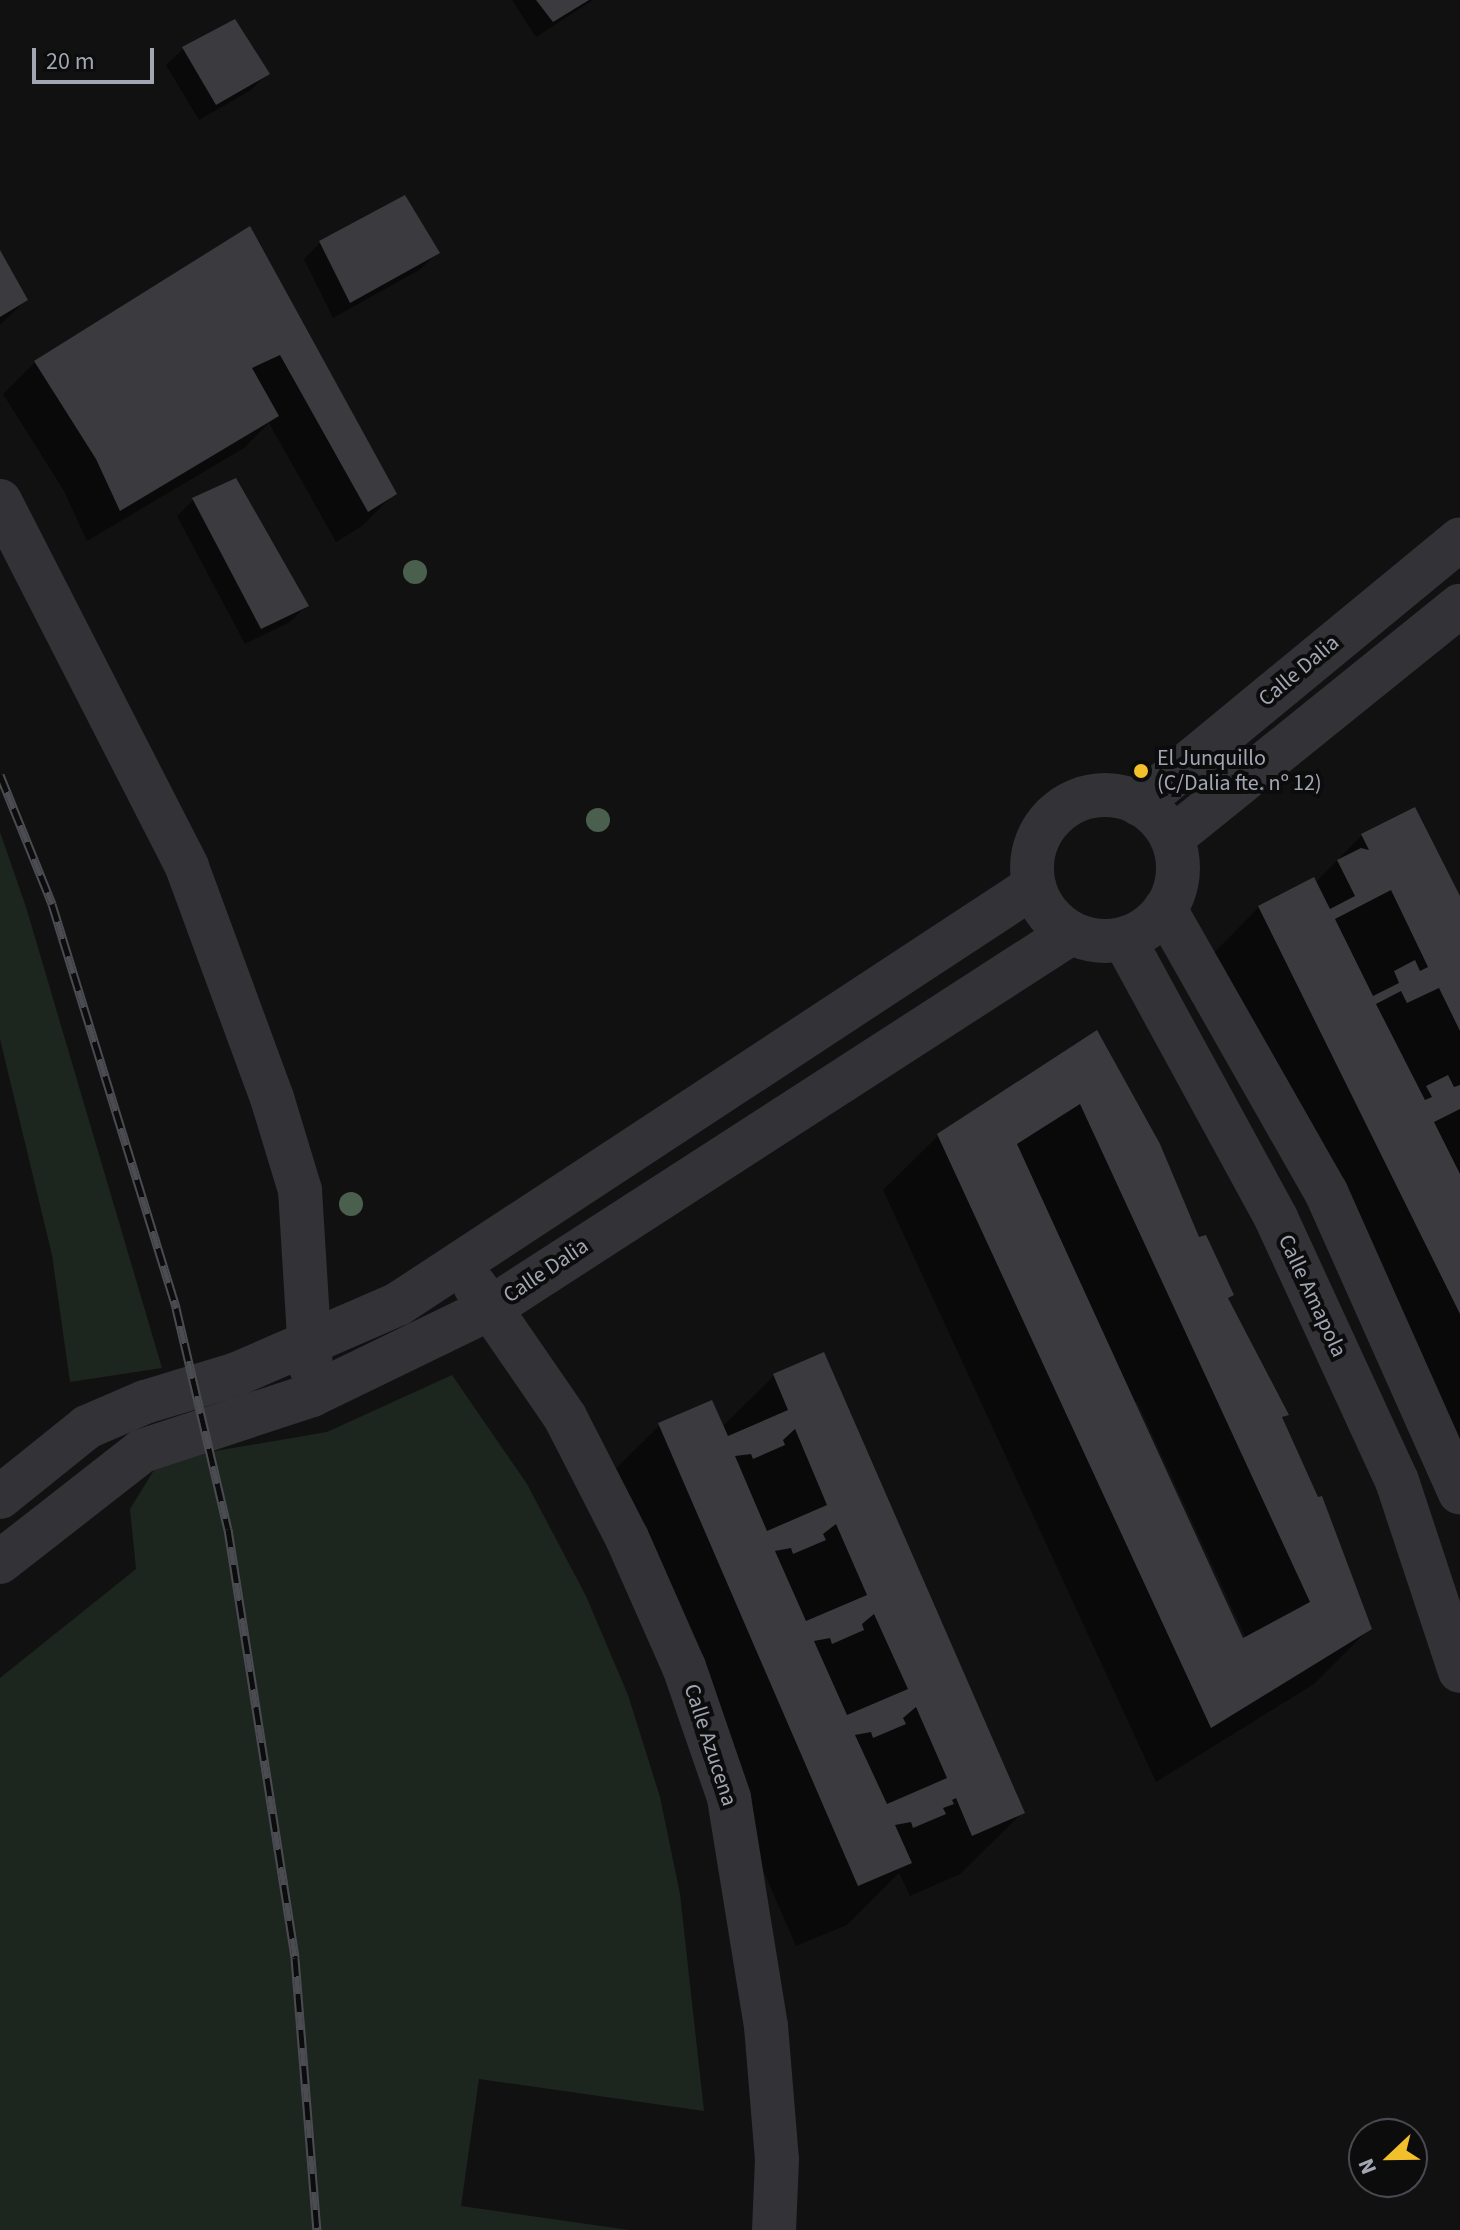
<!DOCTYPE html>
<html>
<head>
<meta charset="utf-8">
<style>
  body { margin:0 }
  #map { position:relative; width:1460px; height:2230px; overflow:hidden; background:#111112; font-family:"Source Sans 3",sans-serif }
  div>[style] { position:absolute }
  .green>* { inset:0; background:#1d251f }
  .shadow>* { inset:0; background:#0007 }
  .building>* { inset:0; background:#3b3b3f }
  .minor>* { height:44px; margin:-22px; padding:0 22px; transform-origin:22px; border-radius:22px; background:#323237 }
  .minor>.ring { margin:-22px; padding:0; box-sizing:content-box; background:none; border:44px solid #323237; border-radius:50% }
  .rail>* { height:9px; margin-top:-4.5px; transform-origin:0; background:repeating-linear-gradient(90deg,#0c0c0d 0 18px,#4b4c52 0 36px); box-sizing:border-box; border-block:2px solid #4b4c52 }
  .trees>* { width:24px; height:24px; margin:-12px; border-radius:50%; background:#4a5f4e }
  .dots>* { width:22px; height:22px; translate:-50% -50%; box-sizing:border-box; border:4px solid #0c0c0d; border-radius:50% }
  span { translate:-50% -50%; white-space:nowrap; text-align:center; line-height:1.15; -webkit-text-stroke:8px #0c0c0d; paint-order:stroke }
  .street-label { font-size:22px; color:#a2a6b3 }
  .poi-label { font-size:22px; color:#a2a6b3 }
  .left { translate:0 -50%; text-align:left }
  .north { position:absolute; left:1348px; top:2118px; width:80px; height:80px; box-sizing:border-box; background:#0c0c0d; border:2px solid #484a4f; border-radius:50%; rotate:248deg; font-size:22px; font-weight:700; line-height:32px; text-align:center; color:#a2a6b3 }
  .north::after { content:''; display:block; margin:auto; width:28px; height:36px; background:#f1c02b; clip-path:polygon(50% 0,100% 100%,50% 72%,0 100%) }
  .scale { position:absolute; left:32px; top:48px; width:122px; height:36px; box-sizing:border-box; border:4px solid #a2a6b3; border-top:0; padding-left:10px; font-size:24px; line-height:28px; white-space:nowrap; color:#a2a6b3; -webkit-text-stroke:6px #0c0c0d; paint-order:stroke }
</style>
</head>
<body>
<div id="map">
  <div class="green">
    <div style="clip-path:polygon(0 832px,26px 907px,162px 1368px,70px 1382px,52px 1255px,0 1039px)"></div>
    <div style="clip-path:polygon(452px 1375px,527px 1484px,586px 1596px,628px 1695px,660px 1797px,680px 1894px,704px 2111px,479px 2079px,461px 2206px,629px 2230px,0 2230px,0 1678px,136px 1569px,130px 1509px,154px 1470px,186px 1456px,327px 1432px)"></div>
  </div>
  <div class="shadow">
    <div style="clip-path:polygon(512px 0,593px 0,536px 37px)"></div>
    <div style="clip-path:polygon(235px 22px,267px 74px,251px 90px,199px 120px,166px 65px,183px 49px)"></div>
    <div style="clip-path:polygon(249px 229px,394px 494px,362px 526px,336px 542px,269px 423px,244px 448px,87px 541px,64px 491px,3px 394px,35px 362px)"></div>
    <div style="clip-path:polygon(320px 243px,437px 253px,421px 269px,333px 318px,304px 259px)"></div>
    <div style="clip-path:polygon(0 254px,26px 300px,0 325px)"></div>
    <div style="clip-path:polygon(194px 499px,306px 606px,290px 622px,245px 644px,177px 516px)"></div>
    <div style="clip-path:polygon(1362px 835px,1460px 900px,1460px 1480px,1204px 963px,1259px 907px,1315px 883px)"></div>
    <div style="clip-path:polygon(evenodd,1096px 1033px,1198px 1240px,1232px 1294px,1226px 1300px,1286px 1414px,1281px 1419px,1369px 1629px,1314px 1684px,1156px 1782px,883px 1190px,939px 1135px,1096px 1033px,1137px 1402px,1246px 1638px,1242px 1641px,1133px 1403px,1137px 1402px)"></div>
    <div style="clip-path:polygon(823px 1354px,1023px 1812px,960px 1874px,910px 1896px,899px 1873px,847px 1925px,796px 1946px,597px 1487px,660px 1425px,722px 1427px,774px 1376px)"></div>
  </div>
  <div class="building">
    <div style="clip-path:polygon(536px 0,589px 0,553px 22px)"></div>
    <div style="clip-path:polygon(235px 19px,270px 74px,216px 105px,182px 47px)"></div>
    <div style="clip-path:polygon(405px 195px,440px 253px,350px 303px,319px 241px)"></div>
    <div style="clip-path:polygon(250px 226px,397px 494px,368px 512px,280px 355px,252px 368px,279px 416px,120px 511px,96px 459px,34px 361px)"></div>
    <div style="clip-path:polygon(0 250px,28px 300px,0 317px)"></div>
    <div style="clip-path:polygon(236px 478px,309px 606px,261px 629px,192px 498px)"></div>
    <div style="clip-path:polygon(evenodd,1415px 807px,1460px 896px,1460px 1031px,1439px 988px,1407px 1003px,1401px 991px,1376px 1004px,1425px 1100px,1432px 1097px,1426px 1086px,1448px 1075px,1454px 1087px,1460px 1085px,1460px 1109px,1434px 1122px,1460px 1174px,1460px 1314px,1258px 906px,1314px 877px,1330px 909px,1355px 896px,1337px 860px,1361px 848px,1369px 850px,1361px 834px,1415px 807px,1391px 890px,1428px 967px,1420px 971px,1415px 960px,1394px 971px,1399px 983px,1373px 996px,1335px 919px,1391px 890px)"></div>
    <div style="clip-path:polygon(evenodd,1097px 1030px,1160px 1144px,1199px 1237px,1206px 1235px,1234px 1295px,1228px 1298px,1289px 1415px,1282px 1417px,1318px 1497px,1322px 1496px,1372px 1629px,1211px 1728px,937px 1134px,1097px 1030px,1080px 1104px,1310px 1602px,1243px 1638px,1017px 1144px,1080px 1104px)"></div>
    <div style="clip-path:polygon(evenodd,824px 1352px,1025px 1813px,972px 1836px,956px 1798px,952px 1800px,954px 1804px,943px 1808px,946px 1814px,913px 1828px,911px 1822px,895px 1825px,912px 1863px,858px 1886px,658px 1423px,712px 1400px,728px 1436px,788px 1410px,773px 1374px,824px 1352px,795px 1429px,827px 1505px,767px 1531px,735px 1456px,751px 1454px,753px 1459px,785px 1445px,783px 1440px,795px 1429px,824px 1352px,836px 1524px,867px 1595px,806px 1621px,775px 1551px,791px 1548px,793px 1554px,826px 1540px,823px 1534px,836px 1524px,824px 1352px,874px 1614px,908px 1689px,847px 1715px,814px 1641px,830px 1638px,832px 1644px,864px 1630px,862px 1624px,874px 1614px,824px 1352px,916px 1707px,947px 1778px,887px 1804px,855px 1735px,871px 1732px,873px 1738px,906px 1724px,903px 1718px,916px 1707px)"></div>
  </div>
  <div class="minor">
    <div style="left:0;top:501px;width:411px;rotate:62.9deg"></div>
    <div style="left:187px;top:867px;width:246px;rotate:69.8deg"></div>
    <div style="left:272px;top:1098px;width:96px;rotate:73.1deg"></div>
    <div style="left:300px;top:1190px;width:178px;rotate:86.5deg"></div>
    <div class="ring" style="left:1032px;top:795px;width:102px;height:102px"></div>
    <div style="left:1139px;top:804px;width:416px;rotate:-39.5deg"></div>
    <div style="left:1172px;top:838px;width:370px;rotate:-38.9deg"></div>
    <div style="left:1165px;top:909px;width:326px;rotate:60.4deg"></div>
    <div style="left:1326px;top:1192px;width:329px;rotate:66deg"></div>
    <div style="left:1124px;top:939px;width:318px;rotate:61.4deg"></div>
    <div style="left:1276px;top:1218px;width:289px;rotate:65.3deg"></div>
    <div style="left:1397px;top:1481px;width:200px;rotate:71.7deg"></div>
    <div style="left:475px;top:1286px;width:159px;rotate:55.5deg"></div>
    <div style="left:565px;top:1417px;width:136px;rotate:62.9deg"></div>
    <div style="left:627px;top:1538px;width:141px;rotate:66.2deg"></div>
    <div style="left:684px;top:1667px;width:139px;rotate:71deg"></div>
    <div style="left:729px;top:1798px;width:231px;rotate:80.8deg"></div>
    <div style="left:766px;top:2026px;width:133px;rotate:85.3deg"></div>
    <div style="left:777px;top:2159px;width:71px;rotate:92.4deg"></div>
    <div style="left:0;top:1497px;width:112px;rotate:-38.8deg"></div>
    <div style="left:87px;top:1427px;width:63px;rotate:-23.3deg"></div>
    <div style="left:145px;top:1402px;width:96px;rotate:-16.9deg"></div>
    <div style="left:237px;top:1374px;width:176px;rotate:-23.5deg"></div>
    <div style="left:398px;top:1304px;width:761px;rotate:-33.31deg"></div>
    <div style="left:0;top:1562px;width:180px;rotate:-38deg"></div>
    <div style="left:142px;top:1451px;width:179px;rotate:-18.2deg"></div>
    <div style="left:312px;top:1395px;width:197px;rotate:-25.9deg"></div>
    <div style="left:489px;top:1309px;width:693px;rotate:-32.86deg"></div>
  </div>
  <div class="rail">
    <div style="left:0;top:775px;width:139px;rotate:68deg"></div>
    <div style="left:52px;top:904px;width:423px;rotate:72.9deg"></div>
    <div style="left:176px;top:1308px;width:227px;rotate:76.8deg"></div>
    <div style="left:228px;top:1529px;width:434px;rotate:81.1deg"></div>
    <div style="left:295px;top:1958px;width:273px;rotate:85.4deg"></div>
  </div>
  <div class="trees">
    <div style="left:415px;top:572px"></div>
    <div style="left:598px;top:820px"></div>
    <div style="left:351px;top:1204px"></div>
  </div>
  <div class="dots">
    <div style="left:1141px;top:771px;background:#f1c02b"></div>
  </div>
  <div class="street-label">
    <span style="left:1299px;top:671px;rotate:-40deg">Calle Dalia</span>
    <span style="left:546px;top:1271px;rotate:-34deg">Calle Dalia</span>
    <span style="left:1312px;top:1296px;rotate:65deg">Calle Amapola</span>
    <span style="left:710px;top:1745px;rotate:72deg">Calle Azucena</span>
  </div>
  <div class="poi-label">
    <span class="left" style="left:1157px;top:771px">El Junquillo<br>(C/Dalia fte. nº 12)</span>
  </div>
  <div class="north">N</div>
  <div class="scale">20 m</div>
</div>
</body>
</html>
